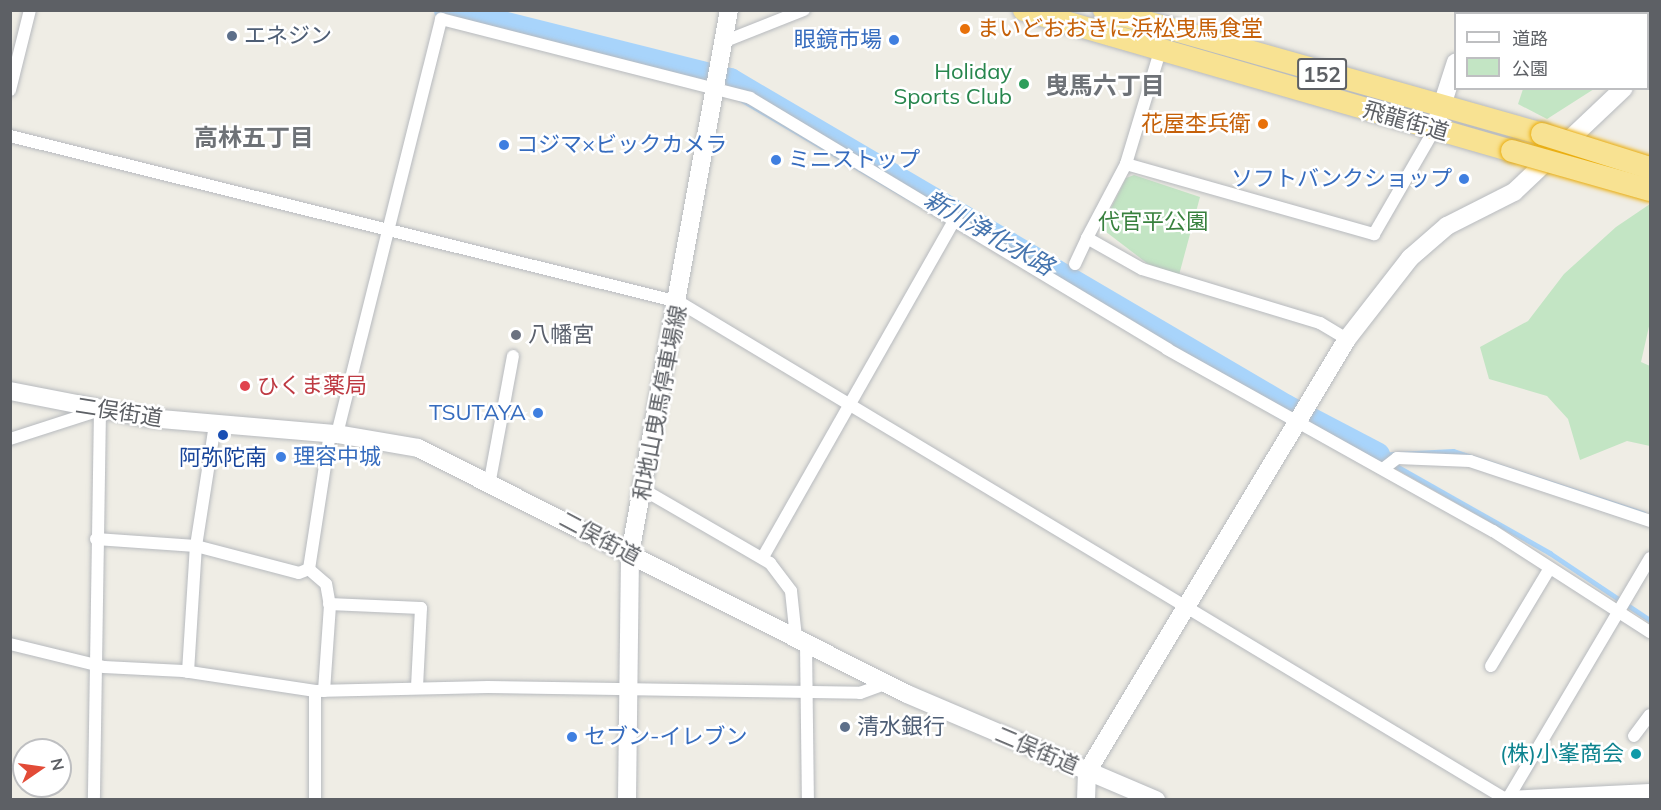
<!DOCTYPE html>
<html>
<head>
<meta charset="utf-8">
<style>
  body { margin:0 }
  #map { position:relative; width:1661px; height:810px; overflow:hidden; background:#efede5; font-family:Mulish,"Noto Sans JP",sans-serif }
  div>[style] { position:absolute }
  .green>* { inset:0; background:#c3e5c4 }
  .stream>* { height:4.5px; margin:-2.25px; padding:0 2.25px; transform-origin:2.25px; border-radius:2.25px; background:#a8d4fb }
  .river>* { height:26px; margin:-13px; padding:0 13px; transform-origin:13px; border-radius:13px; background:#a8d4fb }
  .roads { filter:drop-shadow(0 0 2px #b7babe) drop-shadow(0 0 2px #b7babe) }
  .street>* { height:12px; margin:-6px; padding:0 6px; transform-origin:6px; border-radius:6px; background:#fff }
  .secondary>* { height:18px; margin:-9px; padding:0 9px; transform-origin:9px; border-radius:9px; background:#fff }
  .highway>* { height:22px; margin:-11px; padding:0 11px; transform-origin:11px; border-radius:11px; background:#f8e292 }
  .bridges { filter:drop-shadow(0 0 2px #eaac0a) drop-shadow(0 0 2px #eaac0a) }
  .highway-bridge>* { height:22px; margin:-11px; padding:0 11px; transform-origin:11px; border-radius:11px; background:#f8e292 }
  .dots>* { width:16px; height:16px; translate:-50% -50%; box-sizing:border-box; border:3px solid #fff; border-radius:50% }
  span { translate:-50% -50%; white-space:nowrap; text-align:center; line-height:1.15; -webkit-text-stroke:5px #fff; paint-order:stroke }
  .shield-label span { padding:2px 4px; background:#fff; border:2px solid; border-radius:4px; -webkit-text-stroke-width:0 }
  .shield-label { font-size:21px; color:#5d6065; font-weight:700 }
  .food-label { font-size:22px; color:#c56008 }
  .left { translate:0 -50%; text-align:left }
  .right { translate:-100% -50%; text-align:right }
  .service-label { font-size:22px; color:#4e5e75 }
  .shop-label { font-size:22px; color:#366cbe }
  .leisure-label { font-size:22px; color:#27864d }
  .street-label { font-size:22px; color:#5d6065 }
  .park-label { font-size:22px; color:#38813e }
  .worship-label { font-size:22px; color:#5b616d }
  .health-label { font-size:22px; color:#be3a42 }
  .transit-label { font-size:22px; color:#164399 }
  .culture-label { font-size:22px; color:#0d838f }
  .neighbourhood-label { font-size:24px; color:#6e7277; font-weight:700 }
  .water-label { font-size:24px; color:#4574ae; font-style:italic }
  .frame { position:absolute; inset:0; border:12px solid #5d6065; pointer-events:none }
  .legend { position:absolute; left:1454px; top:12px; width:195px; height:78px; box-sizing:border-box; background:#fff; border:2px solid #bebfc1; margin:0; padding:8px 10px; list-style:none; font-size:18px; color:#5d6065 }
  .legend li { display:flex; align-items:center; gap:12px; height:30px }
  .legend b { width:30px; border:2px solid #bebfc1 }
  .north { position:absolute; left:12px; top:738px; width:60px; height:60px; box-sizing:border-box; background:#fff; border:2px solid #bebfc1; border-radius:50%; rotate:77deg; font-size:16px; font-weight:700; line-height:24px; text-align:center; color:#5d6065 }
  .north::after { content:''; display:block; margin:auto; width:21px; height:27px; background:#e24b37; clip-path:polygon(50% 0,100% 100%,50% 72%,0 100%) }
</style>
</head>
<body>
<div id="map">
  <div class="green">
    <div style="clip-path:polygon(1523px 89px,1523px 88px,1594px 89px,1547px 119px,1518px 104px)"></div>
    <div style="clip-path:polygon(1134px 175px,1200px 197px,1179px 275px,1148px 264px,1101px 228px,1126px 178px)"></div>
    <div style="clip-path:polygon(1650px 204px,1650px 322px,1641px 362px,1650px 366px,1650px 446px,1627px 441px,1580px 460px,1568px 419px,1547px 396px,1489px 379px,1480px 347px,1528px 321px,1564px 274px,1616px 227px)"></div>
  </div>
  <div class="stream">
    <div style="left:1377px;top:455px;width:199px;rotate:29.5deg"></div>
    <div style="left:1550px;top:553px;width:120px;rotate:33.8deg"></div>
    <div style="left:1377px;top:455px;width:76px;rotate:-3deg"></div>
    <div style="left:1453px;top:451px;width:200px;rotate:18.1deg"></div>
  </div>
  <div class="river">
    <div style="left:447px;top:10px;width:292px;rotate:14.1deg"></div>
    <div style="left:730px;top:81px;width:644px;rotate:30.43deg"></div>
    <div style="left:1285px;top:407px;width:104px;rotate:27.6deg"></div>
  </div>
  <div class="roads">
    <div class="street">
      <div style="left:723px;top:42px;width:87px;rotate:-21.6deg"></div>
      <div style="left:1161px;top:48px;width:121px;rotate:106.8deg"></div>
      <div style="left:1126px;top:164px;width:84px;rotate:117.8deg"></div>
      <div style="left:1087px;top:238px;width:63px;rotate:29.4deg"></div>
      <div style="left:1142px;top:269px;width:186px;rotate:16.9deg"></div>
      <div style="left:1320px;top:323px;width:31px;rotate:31deg"></div>
      <div style="left:10px;top:90px;width:82px;rotate:-76deg"></div>
      <div style="left:10px;top:136px;width:689px;rotate:13.94deg"></div>
      <div style="left:679px;top:302px;width:966px;rotate:31.02deg"></div>
      <div style="left:1507px;top:800px;width:281px;rotate:-59.4deg"></div>
      <div style="left:1126px;top:164px;width:258px;rotate:15.8deg"></div>
      <div style="left:1374px;top:234px;width:120px;rotate:-60deg"></div>
      <div style="left:1075px;top:264px;width:29px;rotate:-65deg"></div>
      <div style="left:337px;top:434px;width:428px;rotate:-75.9deg"></div>
      <div style="left:441px;top:19px;width:319px;rotate:14.3deg"></div>
      <div style="left:750px;top:98px;width:487px;rotate:31deg"></div>
      <div style="left:1167px;top:349px;width:373px;rotate:29.2deg"></div>
      <div style="left:1493px;top:531px;width:187px;rotate:32.8deg"></div>
      <div style="left:10px;top:439px;width:95px;rotate:-17.9deg"></div>
      <div style="left:100px;top:410px;width:390px;rotate:90.9deg"></div>
      <div style="left:1383px;top:469px;width:18px;rotate:-38deg"></div>
      <div style="left:1397px;top:458px;width:73px;rotate:2.4deg"></div>
      <div style="left:1470px;top:461px;width:190px;rotate:18.4deg"></div>
      <div style="left:490px;top:480px;width:126px;rotate:-79.5deg"></div>
      <div style="left:644px;top:490px;width:146px;rotate:30.1deg"></div>
      <div style="left:770px;top:563px;width:35px;rotate:53deg"></div>
      <div style="left:791px;top:591px;width:47px;rotate:83.9deg"></div>
      <div style="left:96px;top:539px;width:100px;rotate:4deg"></div>
      <div style="left:196px;top:546px;width:106px;rotate:14.7deg"></div>
      <div style="left:299px;top:573px;width:11px;rotate:-22deg"></div>
      <div style="left:763px;top:557px;width:389px;rotate:-60.4deg"></div>
      <div style="left:329px;top:604px;width:92px;rotate:2.5deg"></div>
      <div style="left:421px;top:608px;width:80px;rotate:92.9deg"></div>
      <div style="left:10px;top:644px;width:97px;rotate:13.7deg"></div>
      <div style="left:104px;top:667px;width:79px;rotate:2.9deg"></div>
      <div style="left:183px;top:671px;width:134px;rotate:8.6deg"></div>
      <div style="left:315px;top:691px;width:173px;rotate:-1.3deg"></div>
      <div style="left:488px;top:687px;width:372px;rotate:0.9deg"></div>
      <div style="left:860px;top:693px;width:29px;rotate:-20deg"></div>
      <div style="left:806px;top:644px;width:156px;rotate:89.3deg"></div>
      <div style="left:1491px;top:666px;width:114px;rotate:-59deg"></div>
      <div style="left:188px;top:672px;width:126px;rotate:-86.4deg"></div>
      <div style="left:196px;top:546px;width:122px;rotate:-81.1deg"></div>
      <div style="left:324px;top:691px;width:85px;rotate:-86deg"></div>
      <div style="left:330px;top:606px;width:22px;rotate:-100deg"></div>
      <div style="left:326px;top:584px;width:23px;rotate:-139deg"></div>
      <div style="left:309px;top:569px;width:137px;rotate:-81.2deg"></div>
      <div style="left:1634px;top:736px;width:26px;rotate:-53deg"></div>
      <div style="left:315px;top:800px;width:109px;rotate:-90deg"></div>
    </div>
    <div class="secondary">
      <div style="left:1470px;top:14px;width:4px;rotate:-76deg"></div>
      <div style="left:1648px;top:70px;width:4px;rotate:-56deg"></div>
      <div style="left:1434px;top:130px;width:71px;rotate:-72.1deg"></div>
      <div style="left:10px;top:391px;width:142px;rotate:11deg"></div>
      <div style="left:149px;top:418px;width:189px;rotate:4.9deg"></div>
      <div style="left:337px;top:434px;width:82px;rotate:9.8deg"></div>
      <div style="left:418px;top:448px;width:547px;rotate:26.71deg"></div>
      <div style="left:907px;top:694px;width:271px;rotate:23.1deg"></div>
      <div style="left:627px;top:800px;width:246px;rotate:-89.3deg"></div>
      <div style="left:630px;top:554px;width:553px;rotate:-79.69deg"></div>
      <div style="left:1086px;top:800px;width:28px;rotate:-88deg"></div>
      <div style="left:1087px;top:772px;width:505px;rotate:-59.02deg"></div>
      <div style="left:1347px;top:339px;width:103px;rotate:-52.1deg"></div>
      <div style="left:1410px;top:258px;width:49px;rotate:-40.9deg"></div>
      <div style="left:1447px;top:226px;width:75px;rotate:-26.9deg"></div>
      <div style="left:1514px;top:192px;width:151px;rotate:-43.4deg"></div>
      <div style="left:1508px;top:800px;width:142px;rotate:-2.8deg"></div>
    </div>
    <div class="highway">
      <div style="left:1024px;top:10px;width:508px;rotate:16.12deg"></div>
      <div style="left:1104px;top:10px;width:455px;rotate:15.8deg"></div>
    </div>
  </div>
  <div class="bridges">
    <div class="highway-bridge">
      <div style="left:1542px;top:134px;width:113px;rotate:17.5deg"></div>
      <div style="left:1512px;top:151px;width:143px;rotate:15.8deg"></div>
    </div>
  </div>
  <div class="dots">
    <div style="left:965px;top:29px;background:#e8710a"></div>
    <div style="left:232px;top:36px;background:#5c6f8a"></div>
    <div style="left:894px;top:40px;background:#3f7fe0"></div>
    <div style="left:1024px;top:84px;background:#2e9e5b"></div>
    <div style="left:1263px;top:124px;background:#e8710a"></div>
    <div style="left:504px;top:145px;background:#3f7fe0"></div>
    <div style="left:776px;top:160px;background:#3f7fe0"></div>
    <div style="left:1464px;top:179px;background:#3f7fe0"></div>
    <div style="left:516px;top:335px;background:#6b7280"></div>
    <div style="left:245px;top:386px;background:#e0444e"></div>
    <div style="left:538px;top:413px;background:#3f7fe0"></div>
    <div style="left:223px;top:435px;background:#1a4fb4"></div>
    <div style="left:281px;top:457px;background:#3f7fe0"></div>
    <div style="left:845px;top:727px;background:#5c6f8a"></div>
    <div style="left:572px;top:737px;background:#3f7fe0"></div>
    <div style="left:1636px;top:754px;background:#0f9aa8"></div>
  </div>
  <div class="shield-label">
    <span style="left:1322px;top:74px">152</span>
  </div>
  <div class="food-label">
    <span class="left" style="left:977px;top:29px">まいどおおきに浜松曳馬食堂</span>
    <span class="right" style="left:1251px;top:124px">花屋杢兵衛</span>
  </div>
  <div class="service-label">
    <span class="left" style="left:244px;top:36px">エネジン</span>
    <span class="left" style="left:857px;top:727px">清水銀行</span>
  </div>
  <div class="shop-label">
    <span class="right" style="left:882px;top:40px">眼鏡市場</span>
    <span class="left" style="left:516px;top:145px">コジマ×ビックカメラ</span>
    <span class="left" style="left:788px;top:160px">ミニストップ</span>
    <span class="right" style="left:1452px;top:179px">ソフトバンクショップ</span>
    <span class="right" style="left:526px;top:413px">TSUTAYA</span>
    <span class="left" style="left:293px;top:457px">理容中城</span>
    <span class="left" style="left:584px;top:737px">セブン-イレブン</span>
  </div>
  <div class="leisure-label">
    <span class="right" style="left:1012px;top:84px">Holiday<br>Sports Club</span>
  </div>
  <div class="street-label">
    <span style="left:1406px;top:121px;rotate:16deg">飛龍街道</span>
    <span style="left:660px;top:403px;rotate:-79deg">和地山曳馬停車場線</span>
    <span style="left:119px;top:412px;rotate:9deg">二俣街道</span>
    <span style="left:600px;top:538px;rotate:28deg">二俣街道</span>
    <span style="left:1037px;top:750px;rotate:23deg">二俣街道</span>
  </div>
  <div class="park-label">
    <span style="left:1153px;top:222px">代官平公園</span>
  </div>
  <div class="worship-label">
    <span class="left" style="left:528px;top:335px">八幡宮</span>
  </div>
  <div class="health-label">
    <span class="left" style="left:257px;top:386px">ひくま薬局</span>
  </div>
  <div class="transit-label">
    <span style="left:223px;top:458px">阿弥陀南</span>
  </div>
  <div class="culture-label">
    <span class="right" style="left:1624px;top:754px">(株)小峯商会</span>
  </div>
  <div class="neighbourhood-label">
    <span style="left:1105px;top:86px">曳馬六丁目</span>
    <span style="left:254px;top:138px">高林五丁目</span>
  </div>
  <div class="water-label">
    <span style="left:989px;top:233px;rotate:30deg">新川浄化水路</span>
  </div>
  <div class="frame"></div>
  <ul class="legend">
  <li><b style="height:8px;background:#fff"></b>道路</li>
  <li><b style="height:16px;background:#c3e5c4"></b>公園</li>
  </ul>
  <div class="north">N</div>
</div>
</body>
</html>
